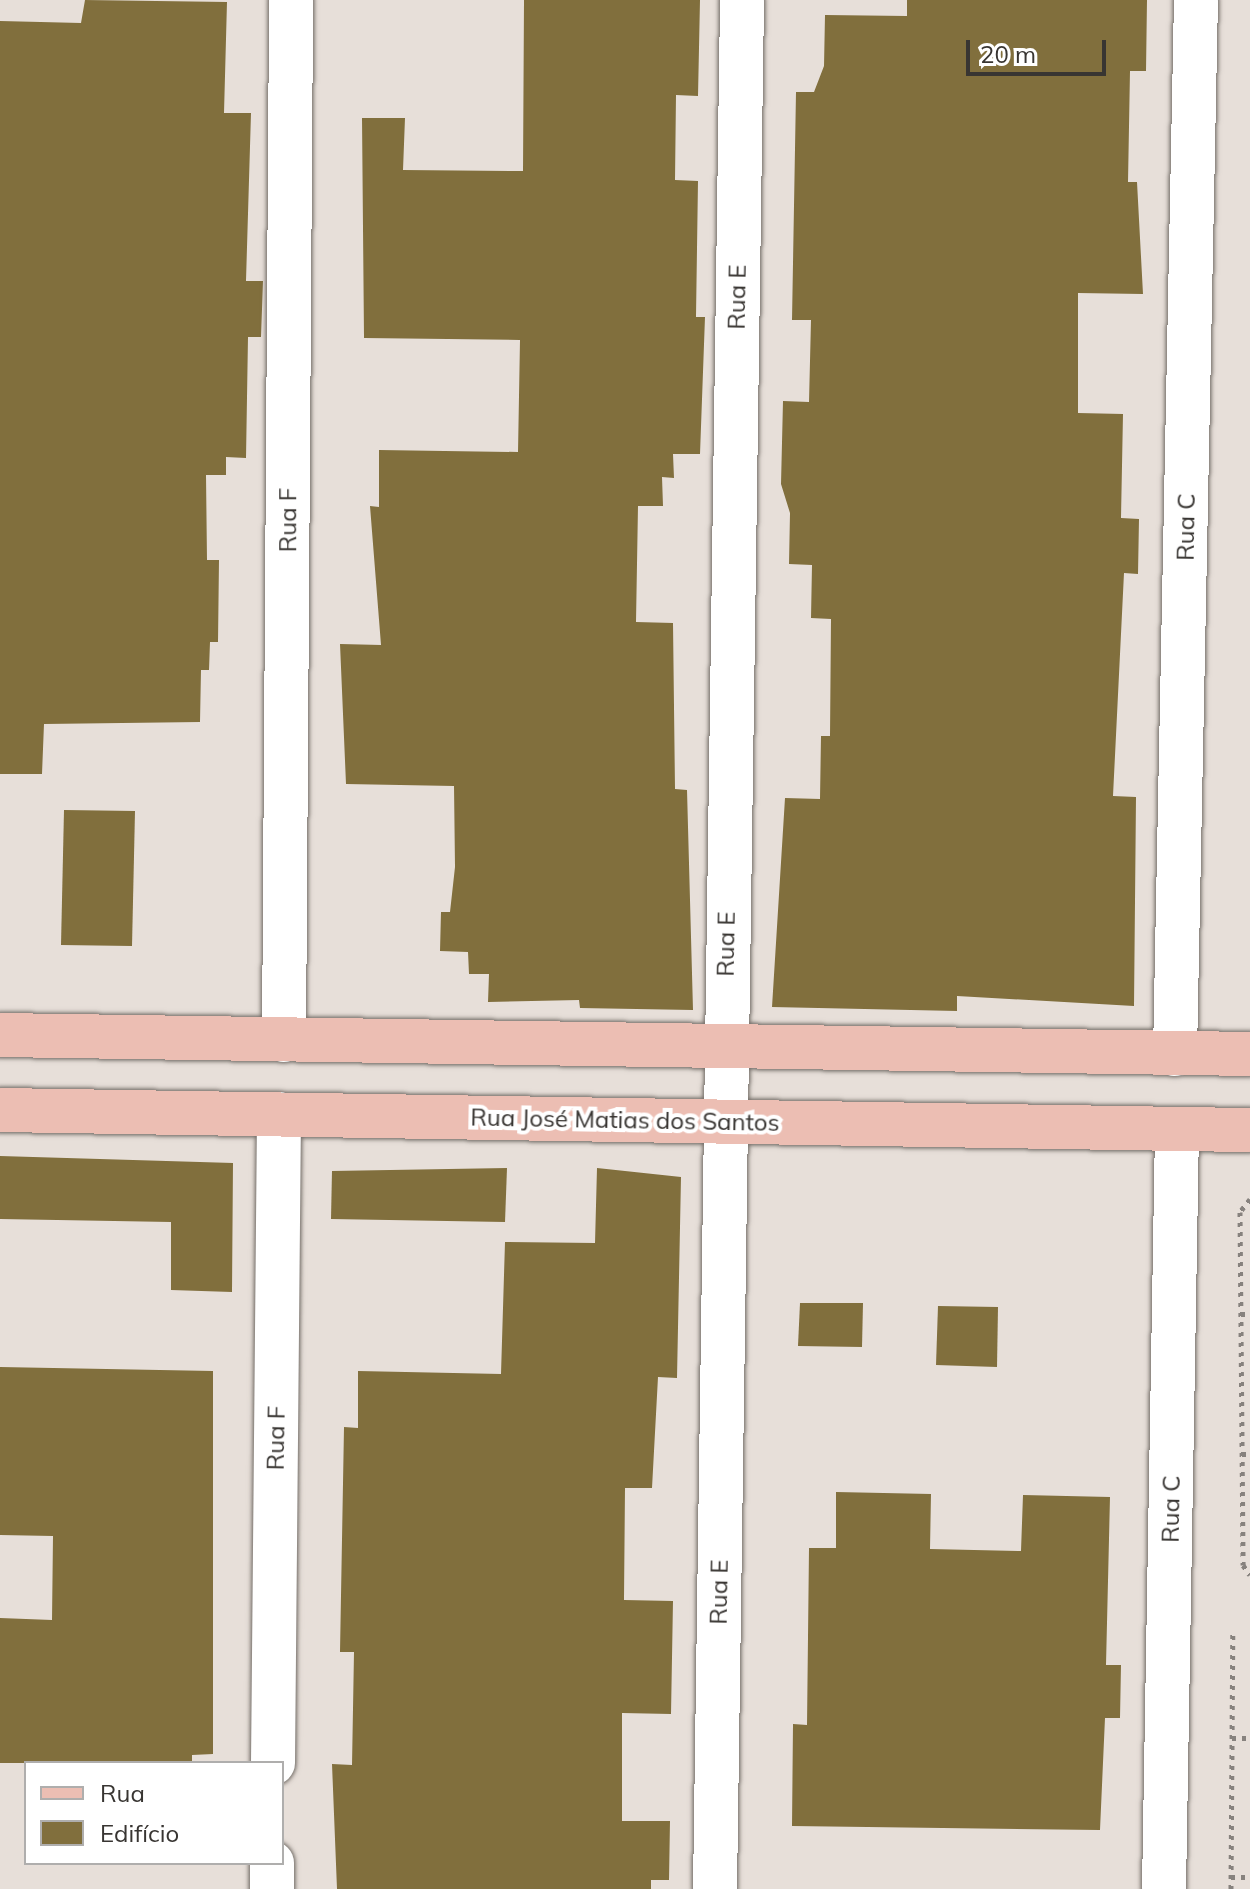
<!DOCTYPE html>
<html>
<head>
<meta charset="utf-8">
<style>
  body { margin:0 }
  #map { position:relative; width:1250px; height:1889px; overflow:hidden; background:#e7dfd9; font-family:Mulish,sans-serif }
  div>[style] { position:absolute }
  .building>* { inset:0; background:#816f3d }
  .path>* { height:5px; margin-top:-2.5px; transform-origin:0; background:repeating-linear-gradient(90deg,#87827e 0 4px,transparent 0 10px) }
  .roads { filter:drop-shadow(0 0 2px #756f69) drop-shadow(0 0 2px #756f69) }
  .minor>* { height:44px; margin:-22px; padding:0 22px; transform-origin:22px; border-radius:22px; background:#fff }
  .major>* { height:44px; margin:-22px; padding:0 22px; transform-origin:22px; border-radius:22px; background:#ecbeb3 }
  span { translate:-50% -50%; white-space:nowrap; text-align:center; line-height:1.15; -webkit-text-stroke:8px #fff; paint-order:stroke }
  .street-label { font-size:24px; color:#383532 }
  .legend { position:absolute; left:24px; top:1761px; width:260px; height:104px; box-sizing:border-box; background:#fff; border:2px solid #afaead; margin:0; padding:10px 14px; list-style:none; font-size:24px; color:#383532 }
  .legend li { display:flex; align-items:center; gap:16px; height:40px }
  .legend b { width:40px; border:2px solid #afaead }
  .scale { position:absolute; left:966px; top:40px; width:140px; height:36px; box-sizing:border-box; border:4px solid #383532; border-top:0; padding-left:10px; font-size:24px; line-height:28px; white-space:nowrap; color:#383532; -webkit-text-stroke:6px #fff; paint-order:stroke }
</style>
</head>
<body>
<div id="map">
  <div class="building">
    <div style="clip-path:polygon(85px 0,227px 2px,224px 113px,251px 113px,246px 281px,263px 281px,261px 337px,248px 337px,246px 458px,226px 457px,226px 475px,206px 475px,207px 560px,219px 560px,218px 642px,210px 642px,209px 670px,201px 670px,200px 722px,44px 724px,42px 774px,0 774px,0 21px,81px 23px)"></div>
    <div style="clip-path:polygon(524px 0,700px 0,698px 96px,676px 95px,675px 180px,698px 181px,696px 317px,705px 317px,700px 454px,673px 454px,674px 478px,662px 477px,663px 506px,638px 506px,636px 622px,673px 623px,675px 789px,687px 790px,693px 1010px,580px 1008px,579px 1000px,488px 1002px,489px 974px,469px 974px,468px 952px,440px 951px,441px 912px,450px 912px,455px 867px,454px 786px,346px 784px,340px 644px,381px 645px,370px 506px,379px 507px,379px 450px,518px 452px,520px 340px,364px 338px,362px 118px,405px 118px,403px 170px,523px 171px)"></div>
    <div style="clip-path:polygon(907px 0,1147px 0,1146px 71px,1130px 71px,1128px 182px,1137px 182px,1143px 294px,1078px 293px,1078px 413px,1123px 414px,1121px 518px,1139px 519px,1138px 574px,1124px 573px,1113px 796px,1136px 797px,1134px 1006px,957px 996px,957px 1011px,772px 1007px,785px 798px,820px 799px,821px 736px,830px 736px,831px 619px,811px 618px,812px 565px,789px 564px,790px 513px,781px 484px,783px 401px,809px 402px,811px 320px,792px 320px,796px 92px,814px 92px,824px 66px,825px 15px,907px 16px)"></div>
    <div style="clip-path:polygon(64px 810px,135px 811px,132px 946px,61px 945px)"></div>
    <div style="clip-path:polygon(0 1156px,233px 1163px,232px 1292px,171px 1290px,171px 1222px,0 1219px)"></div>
    <div style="clip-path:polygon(507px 1168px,505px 1222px,331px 1219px,332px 1171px)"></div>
    <div style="clip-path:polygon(597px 1168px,681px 1177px,677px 1378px,658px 1377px,652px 1488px,625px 1488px,624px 1600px,673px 1601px,671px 1714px,622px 1713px,622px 1821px,670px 1821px,669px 1880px,651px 1880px,651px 1889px,337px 1889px,332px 1764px,352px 1765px,354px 1652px,340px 1652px,344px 1427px,358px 1428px,358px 1371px,501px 1374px,505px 1242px,595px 1243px)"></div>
    <div style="clip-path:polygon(800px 1303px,863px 1303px,862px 1347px,798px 1346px)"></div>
    <div style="clip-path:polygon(938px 1306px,998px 1307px,997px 1367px,936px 1365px)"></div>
    <div style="clip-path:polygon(0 1367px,213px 1371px,213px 1754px,192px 1755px,192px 1763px,0 1763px,0 1618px,52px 1620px,53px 1536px,0 1535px)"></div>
    <div style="clip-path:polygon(836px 1492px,931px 1494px,930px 1549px,1021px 1551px,1023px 1495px,1110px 1497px,1106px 1665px,1121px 1665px,1120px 1718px,1105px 1718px,1100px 1830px,792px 1826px,793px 1724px,807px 1725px,809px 1548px,836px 1548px)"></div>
  </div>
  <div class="path">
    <div style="left:1250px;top:1199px;width:16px;rotate:128deg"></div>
    <div style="left:1240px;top:1212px;width:353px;rotate:89.5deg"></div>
    <div style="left:1243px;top:1565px;width:12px;rotate:55deg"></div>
    <div style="left:1241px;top:1314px;width:9px"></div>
    <div style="left:1242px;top:1454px;width:8px"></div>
    <div style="left:1232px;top:1738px;width:18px"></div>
    <div style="left:1231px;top:1877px;width:19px"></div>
    <div style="left:1231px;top:1889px;width:259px;rotate:-89.6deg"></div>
  </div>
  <div class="roads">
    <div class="minor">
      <div style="left:284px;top:1040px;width:1040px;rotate:-89.61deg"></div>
      <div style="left:1175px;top:1054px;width:1054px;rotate:-88.86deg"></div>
      <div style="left:273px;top:1763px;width:649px;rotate:-89.47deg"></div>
      <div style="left:272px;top:1889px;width:26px;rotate:-90deg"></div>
      <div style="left:715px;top:1889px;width:1889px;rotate:-89.18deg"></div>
      <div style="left:1164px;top:1889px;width:760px;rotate:-89.02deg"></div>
    </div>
    <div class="major">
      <div style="left:0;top:1035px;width:1250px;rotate:0.87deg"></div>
      <div style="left:0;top:1110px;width:1250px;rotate:0.92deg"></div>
    </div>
  </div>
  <div class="street-label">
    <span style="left:737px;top:297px;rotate:-89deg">Rua E</span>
    <span style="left:288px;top:520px;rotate:-90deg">Rua F</span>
    <span style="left:1186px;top:527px;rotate:-89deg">Rua C</span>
    <span style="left:726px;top:944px;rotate:-89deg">Rua E</span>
    <span style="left:625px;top:1120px;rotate:1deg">Rua José Matias dos Santos</span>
    <span style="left:276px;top:1438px;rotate:-89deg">Rua F</span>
    <span style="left:1171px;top:1509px;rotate:-89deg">Rua C</span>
    <span style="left:719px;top:1592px;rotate:-89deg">Rua E</span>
  </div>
  <ul class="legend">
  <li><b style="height:10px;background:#ecbeb3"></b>Rua</li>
  <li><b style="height:22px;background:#816f3d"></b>Edifício</li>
  </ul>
  <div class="scale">20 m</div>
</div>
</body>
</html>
